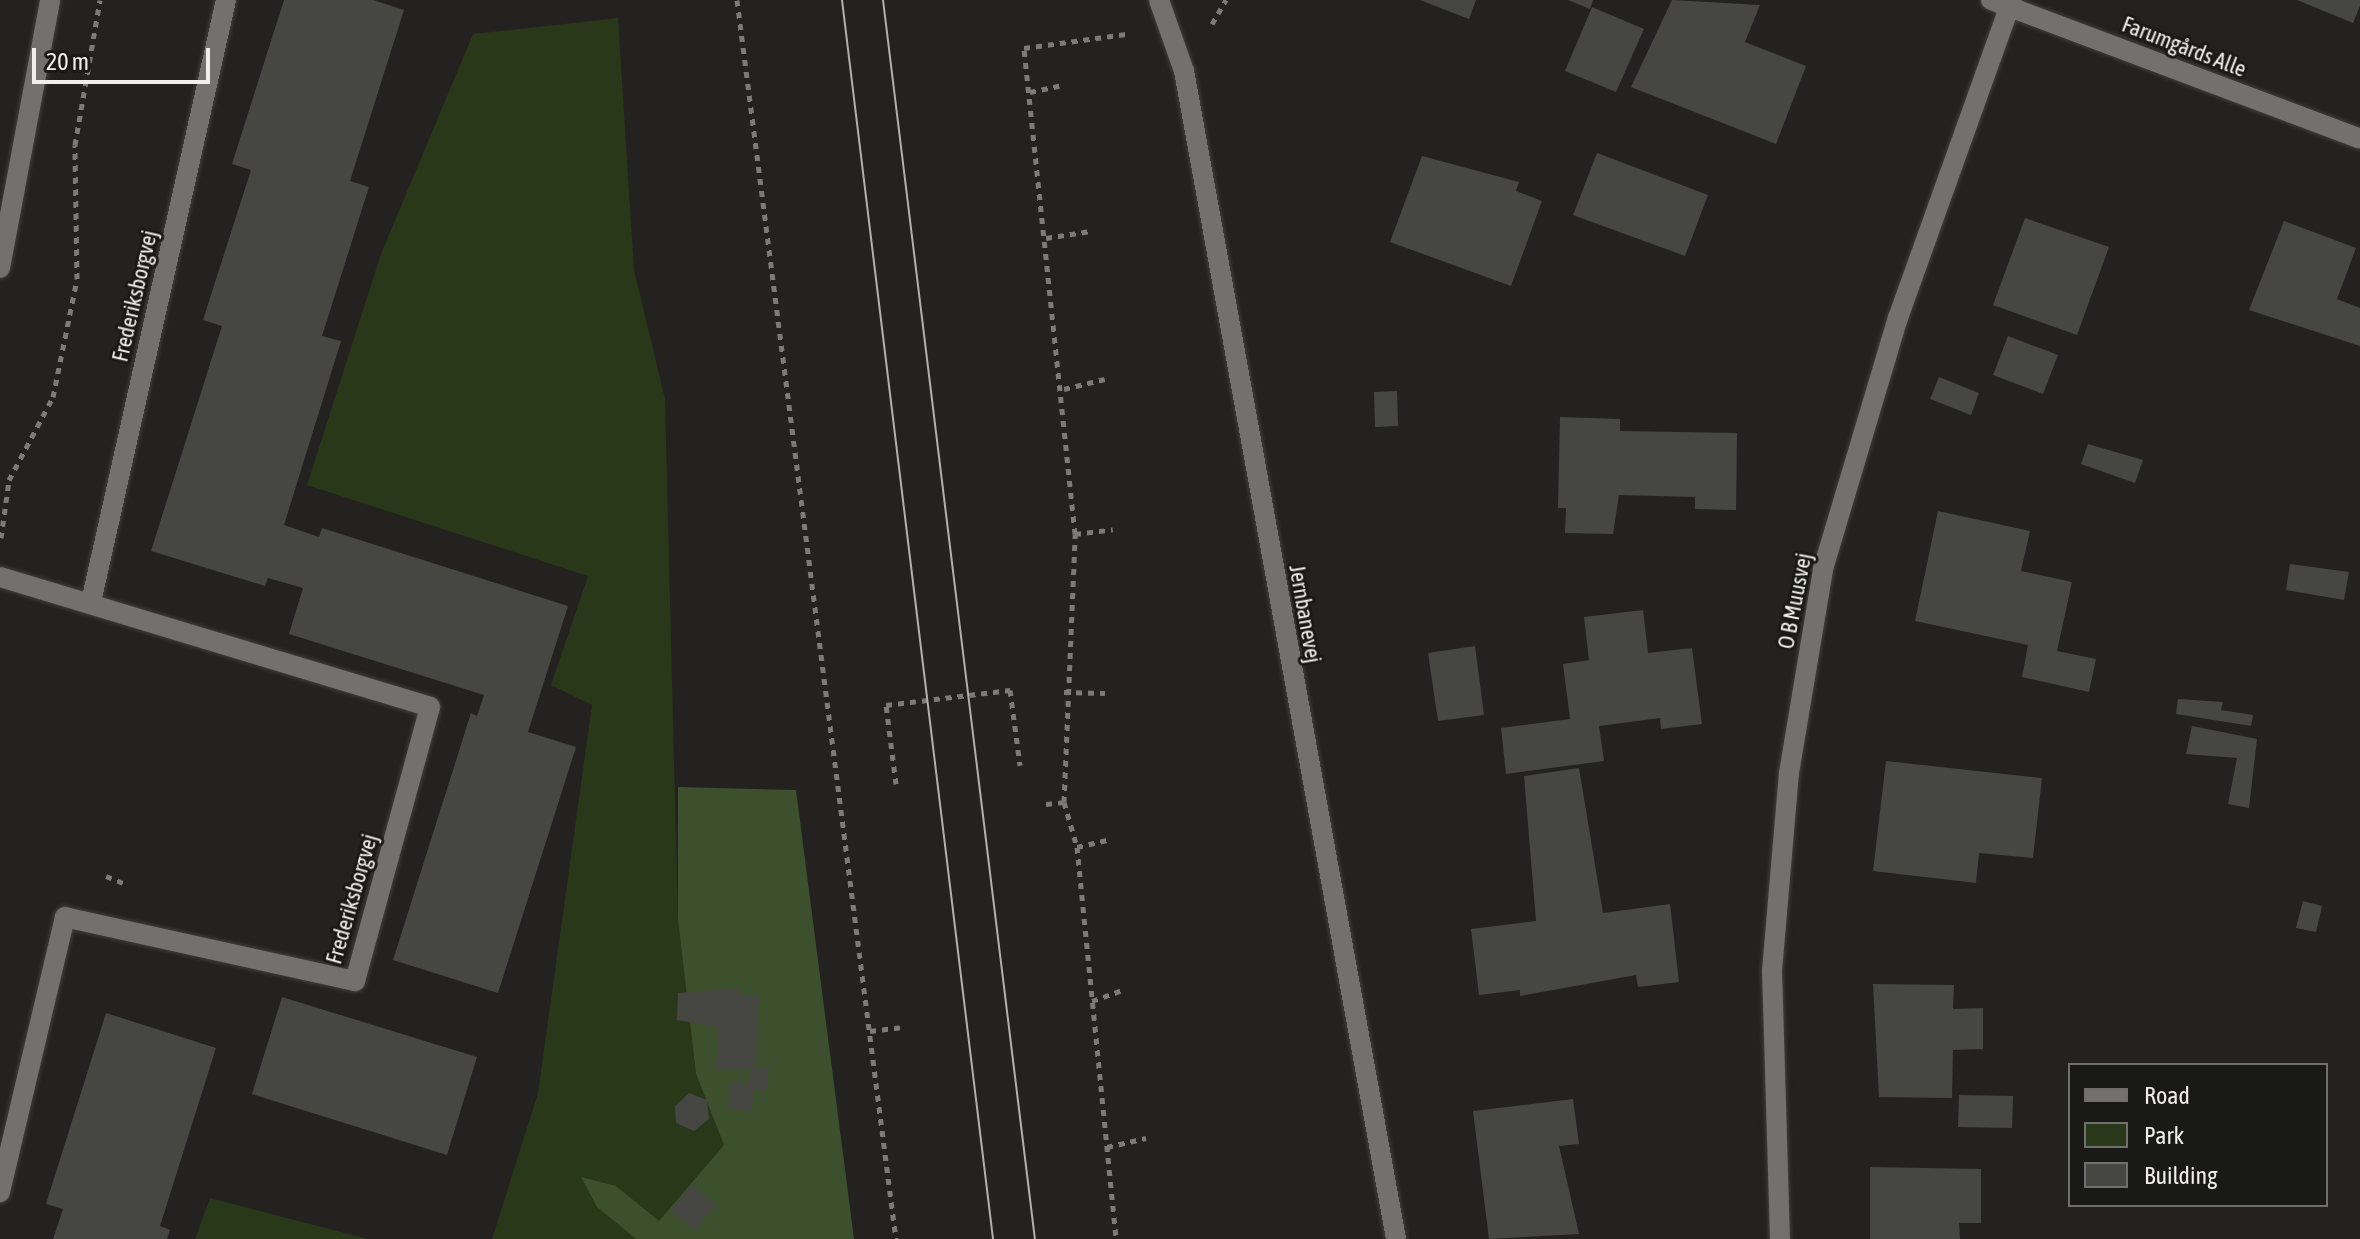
<!DOCTYPE html>
<html>
<head>
<meta charset="utf-8">
<style>
  body { margin:0 }
  #map { position:relative; width:2360px; height:1239px; overflow:hidden; background:#232220; font-family:"Asap Condensed",sans-serif }
  div>[style] { position:absolute }
  .green>* { inset:0; background:#283819 }
  .forest>* { inset:0; background:#3d502e }
  .building>* { inset:0; background:#464643 }
  .path>* { height:5px; margin-top:-2.5px; transform-origin:0; background:repeating-linear-gradient(90deg,#7c7b79 0 6px,transparent 0 12px) }
  .roads { filter:drop-shadow(0 0 2px #3e3e3c) drop-shadow(0 0 2px #3e3e3c) }
  .service>* { height:20px; margin:-10px; padding:0 10px; transform-origin:10px; border-radius:10px; background:#72716f }
  .minor>* { height:20px; margin:-10px; padding:0 10px; transform-origin:10px; border-radius:10px; background:#72716f }
  .tertiary>* { height:20px; margin:-10px; padding:0 10px; transform-origin:10px; border-radius:10px; background:#72716f }
  .tram>* { height:2px; margin:-1px; padding:0 1px; transform-origin:1px; border-radius:1px; background:#b1b0af }
  span { translate:-50% -50%; white-space:nowrap; text-align:center; line-height:1.15; -webkit-text-stroke:6px #191917; paint-order:stroke }
  .street-label { font-size:22px; color:#f0efee }
  .legend { position:absolute; left:2068px; top:1063px; width:260px; height:144px; box-sizing:border-box; background:#191917; border:2px solid #6f6f6d; margin:0; padding:10px 14px; list-style:none; font-size:24px; color:#f0efee }
  .legend li { display:flex; align-items:center; gap:16px; height:40px }
  .legend b { width:40px; border:2px solid #6f6f6d }
  .scale { position:absolute; left:32px; top:48px; width:178px; height:36px; box-sizing:border-box; border:4px solid #f0efee; border-top:0; padding-left:10px; font-size:24px; line-height:28px; white-space:nowrap; color:#f0efee; -webkit-text-stroke:6px #191917; paint-order:stroke }
</style>
</head>
<body>
<div id="map">
  <div class="green">
    <div style="clip-path:polygon(618px 18px,634px 270px,665px 399px,678px 920px,696px 1074px,724px 1145px,659px 1222px,616px 1186px,597px 1207px,636px 1239px,492px 1239px,538px 1093px,592px 705px,551px 685px,588px 576px,307px 485px,381px 254px,473px 34px)"></div>
    <div style="clip-path:polygon(210px 1198px,368px 1239px,195px 1239px)"></div>
  </div>
  <div class="forest">
    <div style="clip-path:polygon(678px 787px,796px 790px,854px 1239px,636px 1239px,597px 1207px,581px 1177px,616px 1186px,659px 1221px,724px 1145px,696px 1074px,678px 920px)"></div>
  </div>
  <div class="building">
    <div style="clip-path:polygon(284px 0,373px 0,404px 10px,350px 181px,369px 187px,322px 336px,341px 341px,284px 525px,319px 537px,322px 528px,568px 606px,528px 732px,576px 747px,498px 993px,393px 960px,471px 713px,477px 716px,484px 695px,289px 634px,303px 588px,268px 578px,265px 586px,151px 551px,222px 326px,203px 320px,251px 170px,232px 164px)"></div>
    <div style="clip-path:polygon(1420px 0,1476px 0,1469px 19px)"></div>
    <div style="clip-path:polygon(1568px 0,1593px 0,1590px 9px)"></div>
    <div style="clip-path:polygon(1672px 0,1760px 5px,1745px 42px,1806px 66px,1776px 144px,1631px 87px)"></div>
    <div style="clip-path:polygon(2297px 0,2360px 0,2360px 6px,2353px 23px)"></div>
    <div style="clip-path:polygon(1592px 7px,1644px 29px,1616px 92px,1565px 71px)"></div>
    <div style="clip-path:polygon(1597px 153px,1708px 195px,1685px 256px,1573px 215px)"></div>
    <div style="clip-path:polygon(1422px 156px,1519px 182px,1516px 191px,1542px 201px,1511px 286px,1390px 242px)"></div>
    <div style="clip-path:polygon(2025px 218px,2109px 247px,2077px 335px,1993px 305px)"></div>
    <div style="clip-path:polygon(2284px 221px,2356px 248px,2337px 299px,2360px 308px,2360px 346px,2249px 310px)"></div>
    <div style="clip-path:polygon(2008px 336px,2058px 355px,2043px 394px,1993px 375px)"></div>
    <div style="clip-path:polygon(1939px 377px,1979px 393px,1971px 415px,1930px 399px)"></div>
    <div style="clip-path:polygon(1397px 391px,1398px 426px,1375px 427px,1374px 392px)"></div>
    <div style="clip-path:polygon(1560px 417px,1620px 419px,1620px 431px,1737px 433px,1736px 510px,1695px 509px,1695px 497px,1619px 495px,1613px 534px,1565px 533px,1566px 508px,1558px 508px)"></div>
    <div style="clip-path:polygon(2088px 444px,2143px 460px,2135px 483px,2081px 464px)"></div>
    <div style="clip-path:polygon(1938px 511px,2030px 531px,2021px 571px,2072px 582px,2057px 651px,2096px 659px,2089px 692px,2022px 677px,2028px 645px,1915px 621px)"></div>
    <div style="clip-path:polygon(2290px 564px,2349px 572px,2344px 600px,2286px 590px)"></div>
    <div style="clip-path:polygon(1643px 610px,1648px 653px,1692px 648px,1702px 724px,1661px 729px,1660px 718px,1599px 726px,1604px 761px,1506px 774px,1501px 728px,1570px 719px,1563px 664px,1589px 660px,1584px 617px)"></div>
    <div style="clip-path:polygon(1475px 646px,1484px 715px,1438px 721px,1428px 653px)"></div>
    <div style="clip-path:polygon(2178px 699px,2223px 702px,2221px 710px,2253px 715px,2251px 726px,2176px 714px)"></div>
    <div style="clip-path:polygon(2192px 726px,2257px 739px,2249px 808px,2228px 804px,2237px 758px,2186px 754px)"></div>
    <div style="clip-path:polygon(1886px 761px,2042px 778px,2033px 858px,1979px 853px,1976px 883px,1873px 871px)"></div>
    <div style="clip-path:polygon(1579px 768px,1603px 913px,1670px 904px,1679px 982px,1638px 987px,1636px 975px,1520px 996px,1520px 990px,1479px 995px,1471px 929px,1536px 921px,1524px 776px)"></div>
    <div style="clip-path:polygon(2303px 901px,2322px 906px,2316px 932px,2296px 928px)"></div>
    <div style="clip-path:polygon(1873px 984px,1954px 985px,1953px 1009px,1983px 1008px,1983px 1049px,1953px 1050px,1952px 1098px,1879px 1097px)"></div>
    <div style="clip-path:polygon(739px 988px,740px 996px,759px 996px,756px 1067px,769px 1068px,766px 1091px,754px 1090px,752px 1111px,728px 1109px,731px 1082px,749px 1083px,751px 1070px,716px 1069px,718px 1027px,677px 1020px,678px 993px)"></div>
    <div style="clip-path:polygon(282px 997px,477px 1057px,447px 1155px,252px 1094px)"></div>
    <div style="clip-path:polygon(106px 1013px,216px 1048px,160px 1226px,170px 1230px,167px 1239px,53px 1239px,63px 1209px,46px 1204px)"></div>
    <div style="clip-path:polygon(689px 1093px,707px 1100px,709px 1119px,694px 1131px,676px 1123px,675px 1106px)"></div>
    <div style="clip-path:polygon(1959px 1095px,2013px 1096px,2012px 1128px,1958px 1127px)"></div>
    <div style="clip-path:polygon(1573px 1099px,1579px 1144px,1559px 1146px,1579px 1234px,1489px 1239px,1473px 1111px)"></div>
    <div style="clip-path:polygon(1870px 1167px,1981px 1169px,1981px 1223px,1959px 1223px,1960px 1239px,1870px 1239px)"></div>
    <div style="clip-path:polygon(691px 1185px,716px 1204px,695px 1230px,671px 1211px)"></div>
  </div>
  <div class="path">
    <div style="left:737px;top:0;width:1249px;rotate:82.69deg"></div>
    <div style="left:1212px;top:24px;width:28px;rotate:-60deg"></div>
    <div style="left:1030px;top:92px;width:30px;rotate:-12deg"></div>
    <div style="left:1046px;top:238px;width:45px;rotate:-9deg"></div>
    <div style="left:1064px;top:389px;width:42px;rotate:-13.7deg"></div>
    <div style="left:1075px;top:534px;width:38px;rotate:-7deg"></div>
    <div style="left:1px;top:538px;width:59px;rotate:-82.1deg"></div>
    <div style="left:9px;top:480px;width:94px;rotate:-62.1deg"></div>
    <div style="left:53px;top:397px;width:120px;rotate:-78.5deg"></div>
    <div style="left:77px;top:279px;width:134px;rotate:-90.9deg"></div>
    <div style="left:75px;top:145px;width:147px;rotate:-80.2deg"></div>
    <div style="left:1064px;top:692px;width:41px;rotate:1.4deg"></div>
    <div style="left:896px;top:784px;width:80px;rotate:-97.2deg"></div>
    <div style="left:886px;top:705px;width:125px;rotate:-6.9deg"></div>
    <div style="left:1010px;top:690px;width:76px;rotate:82.4deg"></div>
    <div style="left:1064px;top:802px;width:47px;rotate:73.9deg"></div>
    <div style="left:1077px;top:847px;width:394px;rotate:84.3deg"></div>
    <div style="left:1046px;top:804px;width:18px;rotate:-6deg"></div>
    <div style="left:1064px;top:802px;width:268px;rotate:-87.6deg"></div>
    <div style="left:1075px;top:534px;width:489px;rotate:-96deg"></div>
    <div style="left:1024px;top:48px;width:103px;rotate:-7.8deg"></div>
    <div style="left:1077px;top:847px;width:32px;rotate:-13deg"></div>
    <div style="left:106px;top:876px;width:22px;rotate:22deg"></div>
    <div style="left:1092px;top:1001px;width:32px;rotate:-20deg"></div>
    <div style="left:870px;top:1031px;width:35px;rotate:-7deg"></div>
    <div style="left:1107px;top:1147px;width:40px;rotate:-13deg"></div>
  </div>
  <div class="roads">
    <div class="service">
      <div style="left:1159px;top:0;width:75px;rotate:70.6deg"></div>
      <div style="left:1184px;top:71px;width:1187px;rotate:79.71deg"></div>
      <div style="left:91px;top:602px;width:617px;rotate:-77.36deg"></div>
    </div>
    <div class="minor">
      <div style="left:1991px;top:0;width:394px;rotate:20.6deg"></div>
      <div style="left:0;top:577px;width:449px;rotate:16.8deg"></div>
      <div style="left:430px;top:707px;width:284px;rotate:105.3deg"></div>
      <div style="left:355px;top:981px;width:297px;rotate:-167.6deg"></div>
      <div style="left:65px;top:917px;width:283px;rotate:103.3deg"></div>
      <div style="left:1780px;top:1239px;width:268px;rotate:-91.7deg"></div>
      <div style="left:1772px;top:971px;width:199px;rotate:-85.1deg"></div>
      <div style="left:1789px;top:773px;width:207px;rotate:-80.5deg"></div>
      <div style="left:1823px;top:569px;width:262px;rotate:-73.4deg"></div>
      <div style="left:1898px;top:318px;width:338px;rotate:-70.3deg"></div>
    </div>
    <div class="tertiary">
      <div style="left:0;top:268px;width:273px;rotate:-79.4deg"></div>
    </div>
  </div>
  <div class="tram">
    <div style="left:842px;top:0;width:1248px;rotate:83.05deg"></div>
    <div style="left:883px;top:0;width:1248px;rotate:83.01deg"></div>
  </div>
  <div class="street-label">
    <span style="left:2184px;top:47px;rotate:21deg">Farumgårds Alle</span>
    <span style="left:135px;top:296px;rotate:-77deg">Frederiksborgvej</span>
    <span style="left:1795px;top:601px;rotate:-79deg">O B Muusvej</span>
    <span style="left:1305px;top:614px;rotate:80deg">Jernbanevej</span>
    <span style="left:352px;top:899px;rotate:-74deg">Frederiksborgvej</span>
  </div>
  <ul class="legend">
  <li><b style="height:10px;background:#72716f"></b>Road</li>
  <li><b style="height:22px;background:#283819"></b>Park</li>
  <li><b style="height:22px;background:#464643"></b>Building</li>
  </ul>
  <div class="scale">20 m</div>
</div>
</body>
</html>
